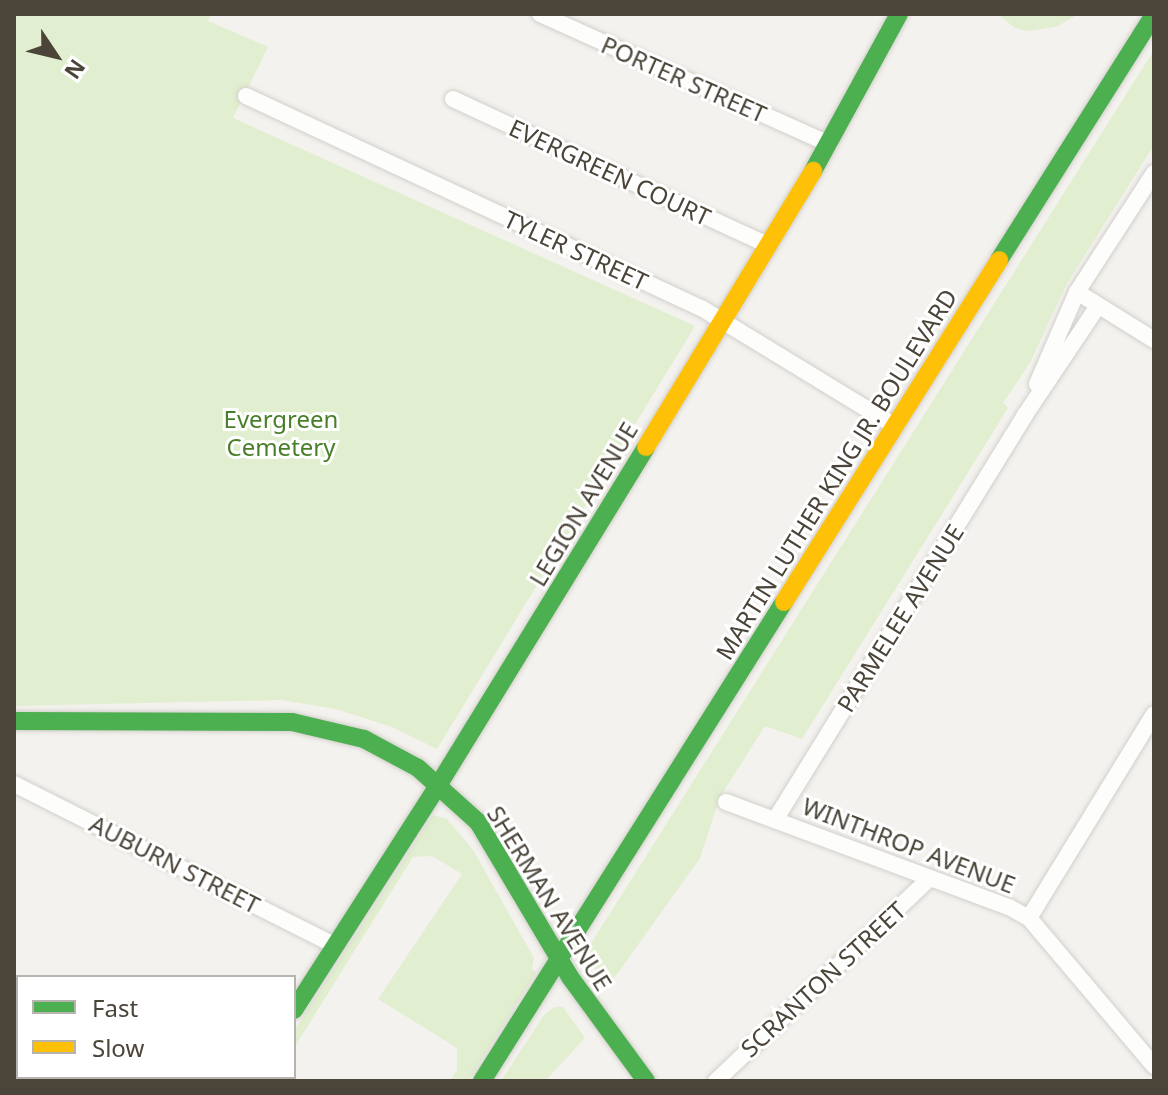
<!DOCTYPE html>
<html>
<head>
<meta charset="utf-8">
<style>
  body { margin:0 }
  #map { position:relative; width:1168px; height:1095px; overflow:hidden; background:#f4f2ee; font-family:"Noto Sans",sans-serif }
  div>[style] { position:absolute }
  .green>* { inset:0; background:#e1eecf }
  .roads { filter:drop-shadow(0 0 2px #d2d0cb) drop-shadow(0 0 2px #d2d0cb) }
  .street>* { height:16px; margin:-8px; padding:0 8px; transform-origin:8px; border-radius:8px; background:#fdfdfc }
  .fast>* { height:18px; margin:-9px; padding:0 9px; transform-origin:9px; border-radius:9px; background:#4caf50 }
  .slow>* { height:18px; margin:-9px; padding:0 9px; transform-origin:9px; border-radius:9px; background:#ffc107 }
  span { translate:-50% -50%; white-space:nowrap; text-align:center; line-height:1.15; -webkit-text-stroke:6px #fff; paint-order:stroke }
  .street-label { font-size:24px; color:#4b4439 }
  .park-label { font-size:24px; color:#4a7f2a }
  .frame { position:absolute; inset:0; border:16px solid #4b4439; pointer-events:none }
  .legend { position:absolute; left:16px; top:975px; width:280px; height:104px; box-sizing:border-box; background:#fff; border:2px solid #b7b4b0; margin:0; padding:10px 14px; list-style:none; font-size:24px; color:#4b4439 }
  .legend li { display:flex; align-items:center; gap:16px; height:40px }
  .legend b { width:40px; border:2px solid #b7b4b0 }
  .north { position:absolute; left:16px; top:16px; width:80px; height:80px; -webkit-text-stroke:6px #fff; paint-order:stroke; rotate:125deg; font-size:22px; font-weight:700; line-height:32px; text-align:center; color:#4b4439 }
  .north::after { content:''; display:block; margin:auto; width:28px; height:36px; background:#4b4439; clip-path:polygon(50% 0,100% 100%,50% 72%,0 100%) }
</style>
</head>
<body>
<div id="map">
  <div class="green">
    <div style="clip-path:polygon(14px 14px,211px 14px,208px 21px,268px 47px,233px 118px,695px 326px,437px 749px,392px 727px,336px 709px,282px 700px,14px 706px)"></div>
    <div style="clip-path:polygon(998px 14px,1079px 14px,1056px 27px,1026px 31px,1015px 28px)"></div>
    <div style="clip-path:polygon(1154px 50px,1154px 145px,1066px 285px,1031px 361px,1003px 403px,1008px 408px,802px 739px,765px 726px,720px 797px,700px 858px,607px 988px,585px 953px)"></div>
    <div style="clip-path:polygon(433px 815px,447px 819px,473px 850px,534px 958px,532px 969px,536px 973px,468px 1081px,450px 1081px,457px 1070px,457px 1048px,378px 999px,462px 874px,432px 856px,413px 857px,294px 1048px,294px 1031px)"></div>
    <div style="clip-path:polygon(555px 1007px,563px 1007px,585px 1038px,545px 1081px,501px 1081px,544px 1015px)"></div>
  </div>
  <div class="roads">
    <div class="street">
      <div style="left:540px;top:14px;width:317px;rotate:24.2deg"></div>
      <div style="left:246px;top:96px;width:504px;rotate:24.99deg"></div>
      <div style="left:703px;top:309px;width:225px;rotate:31.4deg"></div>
      <div style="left:453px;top:99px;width:347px;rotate:24.9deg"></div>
      <div style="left:1077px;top:292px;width:91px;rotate:31.9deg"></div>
      <div style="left:1037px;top:384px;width:100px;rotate:-66.5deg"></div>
      <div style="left:1077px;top:292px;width:142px;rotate:-57.1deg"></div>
      <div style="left:14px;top:784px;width:360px;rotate:26.7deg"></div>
      <div style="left:726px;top:802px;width:302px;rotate:20.4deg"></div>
      <div style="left:1009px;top:907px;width:23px;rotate:29deg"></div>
      <div style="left:1029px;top:918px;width:194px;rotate:49.8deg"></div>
      <div style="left:775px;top:820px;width:476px;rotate:-58.3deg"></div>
      <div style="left:1025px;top:415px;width:131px;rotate:-56.2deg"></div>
      <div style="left:1029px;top:918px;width:239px;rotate:-58.5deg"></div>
      <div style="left:14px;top:996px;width:4px;rotate:27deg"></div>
      <div style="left:181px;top:1077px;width:9px;rotate:27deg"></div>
      <div style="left:716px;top:1081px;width:295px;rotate:-43.5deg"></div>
    </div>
    <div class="fast">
      <div style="left:813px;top:171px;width:179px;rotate:-61.3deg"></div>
      <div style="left:999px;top:260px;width:290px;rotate:-57.7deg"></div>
      <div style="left:14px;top:721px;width:278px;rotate:0.2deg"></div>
      <div style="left:292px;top:722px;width:74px;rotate:13.3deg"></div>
      <div style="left:364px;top:739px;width:61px;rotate:28.2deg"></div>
      <div style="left:418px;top:768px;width:81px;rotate:42deg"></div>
      <div style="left:478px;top:822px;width:180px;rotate:59.3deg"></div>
      <div style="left:570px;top:977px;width:129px;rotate:53.8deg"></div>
      <div style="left:294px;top:1010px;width:269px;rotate:-57.3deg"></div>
      <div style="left:439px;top:784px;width:395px;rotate:-58.4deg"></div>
      <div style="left:482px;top:1081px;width:566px;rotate:-57.77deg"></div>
    </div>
    <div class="slow">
      <div style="left:646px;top:447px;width:323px;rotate:-58.8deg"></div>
      <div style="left:784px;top:602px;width:404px;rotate:-57.8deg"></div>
      <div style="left:248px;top:1081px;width:5px;rotate:-53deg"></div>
    </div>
  </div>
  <div class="street-label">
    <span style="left:684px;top:79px;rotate:24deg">PORTER STREET</span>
    <span style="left:610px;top:172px;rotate:25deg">EVERGREEN COURT</span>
    <span style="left:576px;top:250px;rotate:25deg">TYLER STREET</span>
    <span style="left:836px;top:474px;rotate:-58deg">MARTIN LUTHER KING JR. BOULEVARD</span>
    <span style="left:583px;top:504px;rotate:-59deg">LEGION AVENUE</span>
    <span style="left:900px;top:618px;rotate:-58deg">PARMELEE AVENUE</span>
    <span style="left:909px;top:845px;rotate:21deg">WINTHROP AVENUE</span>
    <span style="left:175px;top:864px;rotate:27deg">AUBURN STREET</span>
    <span style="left:550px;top:898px;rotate:58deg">SHERMAN AVENUE</span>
    <span style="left:823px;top:979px;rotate:-43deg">SCRANTON STREET</span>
  </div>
  <div class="park-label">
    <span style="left:281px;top:433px">Evergreen<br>Cemetery</span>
  </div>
  <div class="frame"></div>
  <ul class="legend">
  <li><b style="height:10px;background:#4caf50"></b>Fast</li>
  <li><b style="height:10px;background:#ffc107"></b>Slow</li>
  </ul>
  <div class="north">N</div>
</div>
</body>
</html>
